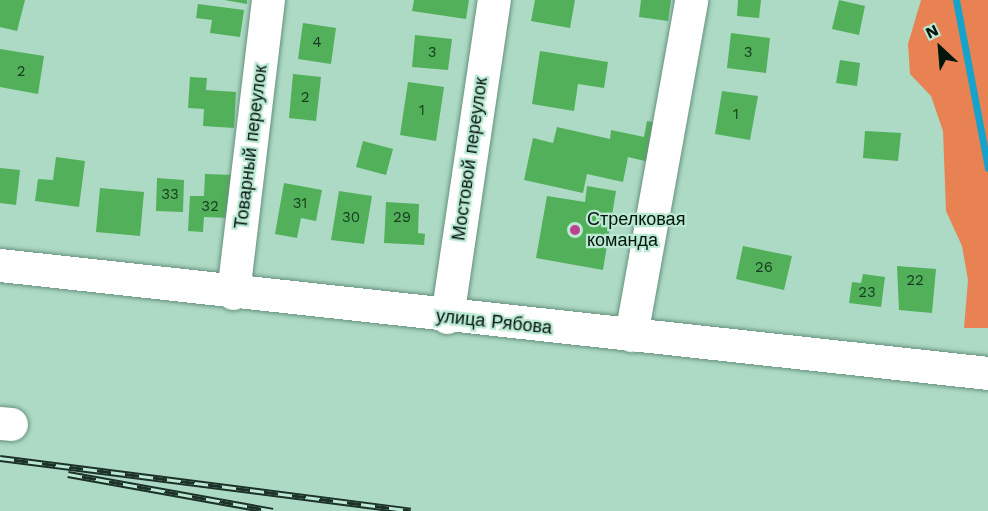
<!DOCTYPE html>
<html>
<head>
<meta charset="utf-8">
<style>
  body { margin:0 }
  #map { position:relative; width:988px; height:511px; overflow:hidden; background:#addac5; font-family:"Work Sans",sans-serif }
  div>[style] { position:absolute }
  .green>* { inset:0; background:#e88252 }
  .stream>* { height:7px; margin:-3.5px; padding:0 3.5px; transform-origin:3.5px; border-radius:3.5px; background:#15a2cb }
  .building>* { inset:0; background:#51b059 }
  .roads { filter:drop-shadow(0 0 2px #65907d) drop-shadow(0 0 2px #65907d) }
  .minor>* { height:33px; margin:-16.5px; padding:0 16.5px; transform-origin:16.5px; border-radius:16.5px; background:#fff }
  .rail>* { height:7px; margin-top:-3.5px; transform-origin:0; background:repeating-linear-gradient(90deg,#bae8d2 0 14px,#1c3128 0 28px); box-sizing:border-box; border-block:2px solid #1c3128 }
  .dots>* { width:16px; height:16px; translate:-50% -50%; box-sizing:border-box; border:3px solid #bae8d2; border-radius:50% }
  span { translate:-50% -50%; white-space:nowrap; text-align:center; line-height:1.15; -webkit-text-stroke:4.5px #bae8d2; paint-order:stroke }
  .number-label { font-size:15px; color:#173c21 }
  .number-label span { -webkit-text-stroke-width:0 }
  .street-label { font-size:18px; color:#04150e }
  .poi-label { font-size:18px; color:#04150e }
  .left { translate:0 -50%; text-align:left }
  .north { position:absolute; left:910px; top:18px; width:60px; height:60px; -webkit-text-stroke:4px #bae8d2; paint-order:stroke; rotate:334deg; font-size:16px; font-weight:700; line-height:24px; text-align:center; color:#04150e }
  .north::after { content:''; display:block; margin:auto; width:21px; height:27px; background:#04150e; clip-path:polygon(50% 0,100% 100%,50% 72%,0 100%) }
</style>
</head>
<body>
<div id="map">
  <div class="green">
    <div style="clip-path:polygon(921px 0,988px 0,988px 328px,964px 328px,968px 280px,962px 246px,946px 211px,943px 131px,931px 96px,910px 74px,908px 44px)"></div>
  </div>
  <div class="stream">
    <div style="left:956px;top:0;width:171px;rotate:79.2deg"></div>
  </div>
  <div class="building">
    <div style="clip-path:polygon(0 0,25px 0,17px 31px,0 27px)"></div>
    <div style="clip-path:polygon(224px 0,247px 0,247px 4px)"></div>
    <div style="clip-path:polygon(414px 0,469px 0,466px 19px,412px 11px)"></div>
    <div style="clip-path:polygon(535px 0,575px 0,570px 28px,531px 21px)"></div>
    <div style="clip-path:polygon(641px 0,671px 0,668px 21px,639px 17px)"></div>
    <div style="clip-path:polygon(738px 0,761px 0,759px 18px,737px 16px)"></div>
    <div style="clip-path:polygon(839px 0,865px 6px,859px 35px,832px 29px)"></div>
    <div style="clip-path:polygon(198px 4px,244px 10px,240px 37px,210px 33px,212px 20px,196px 18px)"></div>
    <div style="clip-path:polygon(303px 23px,336px 28px,331px 64px,298px 59px)"></div>
    <div style="clip-path:polygon(731px 33px,770px 38px,766px 73px,727px 68px)"></div>
    <div style="clip-path:polygon(415px 35px,452px 39px,448px 70px,412px 67px)"></div>
    <div style="clip-path:polygon(0 49px,44px 56px,38px 94px,0 87px)"></div>
    <div style="clip-path:polygon(540px 51px,608px 62px,604px 88px,578px 84px,574px 111px,532px 104px)"></div>
    <div style="clip-path:polygon(840px 60px,860px 63px,857px 86px,836px 83px)"></div>
    <div style="clip-path:polygon(293px 74px,321px 77px,316px 121px,289px 118px)"></div>
    <div style="clip-path:polygon(190px 77px,207px 78px,206px 90px,236px 92px,234px 128px,203px 126px,204px 109px,188px 108px)"></div>
    <div style="clip-path:polygon(408px 82px,444px 87px,436px 141px,400px 135px)"></div>
    <div style="clip-path:polygon(722px 91px,758px 96px,750px 140px,715px 134px)"></div>
    <div style="clip-path:polygon(647px 121px,662px 124px,653px 163px,628px 157px,623px 182px,587px 174px,583px 193px,524px 180px,533px 138px,553px 143px,557px 127px,610px 139px,611px 130px,644px 137px)"></div>
    <div style="clip-path:polygon(865px 131px,901px 133px,898px 161px,863px 158px)"></div>
    <div style="clip-path:polygon(363px 141px,393px 149px,386px 175px,356px 167px)"></div>
    <div style="clip-path:polygon(56px 157px,85px 161px,79px 207px,35px 201px,38px 179px,53px 180px)"></div>
    <div style="clip-path:polygon(0 168px,20px 170px,16px 205px,0 203px)"></div>
    <div style="clip-path:polygon(205px 174px,233px 175px,231px 218px,204px 217px,203px 232px,188px 231px,190px 196px,204px 196px)"></div>
    <div style="clip-path:polygon(157px 178px,184px 180px,183px 212px,156px 211px)"></div>
    <div style="clip-path:polygon(284px 183px,322px 190px,316px 221px,301px 218px,297px 238px,275px 234px)"></div>
    <div style="clip-path:polygon(587px 186px,616px 191px,603px 270px,536px 258px,547px 196px,585px 202px)"></div>
    <div style="clip-path:polygon(100px 188px,144px 192px,140px 236px,96px 232px)"></div>
    <div style="clip-path:polygon(339px 191px,372px 196px,364px 244px,331px 240px)"></div>
    <div style="clip-path:polygon(386px 202px,419px 204px,418px 233px,425px 234px,424px 245px,384px 243px)"></div>
    <div style="clip-path:polygon(743px 246px,792px 256px,784px 290px,736px 279px)"></div>
    <div style="clip-path:polygon(897px 266px,936px 269px,932px 313px,899px 310px)"></div>
    <div style="clip-path:polygon(863px 274px,885px 277px,881px 307px,849px 303px,852px 282px,861px 283px)"></div>
  </div>
  <div class="roads">
    <div class="minor">
      <div style="left:0;top:265px;width:994px;rotate:6.24deg"></div>
      <div style="left:233px;top:293px;width:295px;rotate:-83.2deg"></div>
      <div style="left:447px;top:317px;width:320px;rotate:-81.6deg"></div>
      <div style="left:631px;top:335px;width:340px;rotate:-79.8deg"></div>
      <div style="left:0;top:423px;width:11px;rotate:5deg"></div>
    </div>
  </div>
  <div class="rail">
    <div style="left:0;top:458px;width:414px;rotate:7.3deg"></div>
    <div style="left:68px;top:474px;width:208px;rotate:10.2deg"></div>
  </div>
  <div class="dots">
    <div style="left:575px;top:230px;background:#bc408f"></div>
  </div>
  <div class="number-label">
    <span style="left:317px;top:43px">4</span>
    <span style="left:432px;top:53px">3</span>
    <span style="left:748px;top:53px">3</span>
    <span style="left:21px;top:72px">2</span>
    <span style="left:305px;top:98px">2</span>
    <span style="left:422px;top:111px">1</span>
    <span style="left:736px;top:115px">1</span>
    <span style="left:170px;top:195px">33</span>
    <span style="left:300px;top:204px">31</span>
    <span style="left:210px;top:207px">32</span>
    <span style="left:351px;top:218px">30</span>
    <span style="left:402px;top:218px">29</span>
    <span style="left:764px;top:268px">26</span>
    <span style="left:915px;top:281px">22</span>
    <span style="left:867px;top:293px">23</span>
  </div>
  <div class="street-label">
    <span style="left:251px;top:147px;rotate:-83deg">Товарный переулок</span>
    <span style="left:470px;top:159px;rotate:-82deg">Мостовой переулок</span>
    <span style="left:494px;top:322px;rotate:6deg">улица Рябова</span>
  </div>
  <div class="poi-label">
    <span class="left" style="left:587px;top:230px">Стрелковая<br>команда</span>
  </div>
  <div class="north">N</div>
</div>
</body>
</html>
